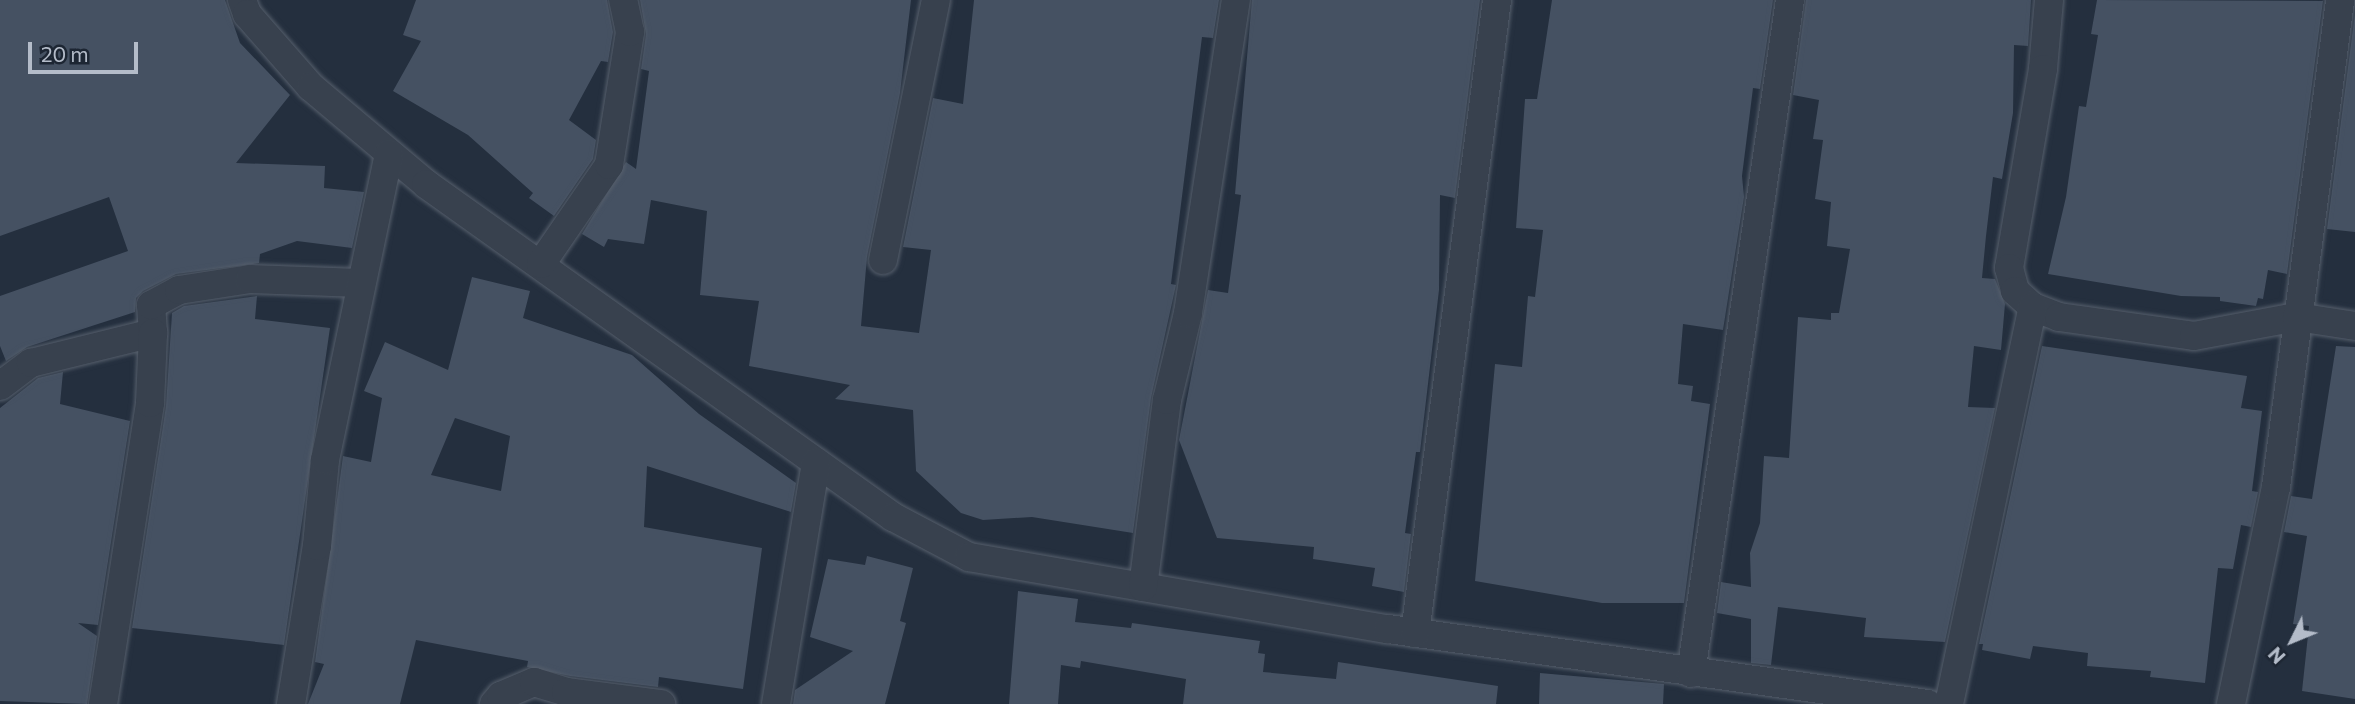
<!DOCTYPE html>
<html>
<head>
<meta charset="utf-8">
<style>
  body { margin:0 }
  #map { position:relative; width:2355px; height:704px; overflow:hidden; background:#242f3e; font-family:Commissioner,sans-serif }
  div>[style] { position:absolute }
  .building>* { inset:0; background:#455162 }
  .roads { filter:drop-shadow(0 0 2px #565f6c) drop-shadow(0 0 2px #565f6c) }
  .minor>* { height:28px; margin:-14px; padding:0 14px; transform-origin:14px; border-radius:14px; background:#38414e }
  span { translate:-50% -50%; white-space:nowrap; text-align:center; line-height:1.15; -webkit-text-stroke:5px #1d2633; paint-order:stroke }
  .north { position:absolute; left:2257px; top:606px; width:70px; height:70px; -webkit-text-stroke:5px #1d2633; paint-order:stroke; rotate:227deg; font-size:19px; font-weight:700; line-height:28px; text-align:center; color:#b4bcc9 }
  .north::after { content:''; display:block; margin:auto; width:24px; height:32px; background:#b4bcc9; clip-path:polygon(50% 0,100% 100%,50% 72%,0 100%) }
  .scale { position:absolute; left:28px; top:42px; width:110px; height:32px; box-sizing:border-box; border:4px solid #b4bcc9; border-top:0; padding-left:9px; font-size:21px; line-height:24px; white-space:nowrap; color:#b4bcc9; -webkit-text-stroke:5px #1d2633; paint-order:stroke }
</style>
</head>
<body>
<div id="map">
  <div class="building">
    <div style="clip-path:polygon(0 0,225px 0,240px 43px,290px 95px,236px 163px,325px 166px,324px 188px,364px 192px,352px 248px,297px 241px,260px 254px,259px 263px,176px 274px,143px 291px,136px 298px,135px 312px,27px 347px,6px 361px,0 346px,0 296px,128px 251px,109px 197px,0 236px)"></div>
    <div style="clip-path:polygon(416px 0,607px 0,613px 32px,608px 62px,601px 61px,569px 120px,596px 140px,593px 159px,554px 216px,529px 198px,533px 193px,468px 135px,393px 91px,421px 41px,403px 35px)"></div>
    <div style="clip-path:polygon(640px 0,911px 0,900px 93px,867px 257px,861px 326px,919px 333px,931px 250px,903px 247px,933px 98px,963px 104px,974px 0,1219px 0,1213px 38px,1202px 37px,1171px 284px,1176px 285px,1151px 398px,1133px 533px,1032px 517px,983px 520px,961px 513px,916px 471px,913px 410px,835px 399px,850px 385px,749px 366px,759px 301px,700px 295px,707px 211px,651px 200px,644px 244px,608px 239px,604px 247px,582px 234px,626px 162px,636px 169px,649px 71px,641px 69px,646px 34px)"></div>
    <div style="clip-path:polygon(1252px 0,1480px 0,1455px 198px,1440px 195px,1439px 290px,1420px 452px,1416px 452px,1405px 533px,1411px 534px,1404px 592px,1372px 586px,1375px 568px,1313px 559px,1314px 547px,1217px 538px,1179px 440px,1208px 290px,1228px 293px,1241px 195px,1235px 194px)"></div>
    <div style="clip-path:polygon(1552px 0,1773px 0,1760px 89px,1753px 88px,1742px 176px,1744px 197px,1723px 330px,1683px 324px,1678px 384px,1693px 386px,1691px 401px,1710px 404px,1684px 603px,1602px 603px,1475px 581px,1495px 364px,1522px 367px,1528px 296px,1535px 297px,1543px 230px,1516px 228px,1525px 99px,1537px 99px)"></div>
    <div style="clip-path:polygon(1806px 0,2031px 0,2028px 46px,2014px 45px,2013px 113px,2002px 179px,1993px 177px,1986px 236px,1982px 278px,1995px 279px,2005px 304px,2001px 350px,1974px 346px,1968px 407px,1995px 408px,1945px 642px,1864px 637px,1866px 618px,1778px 607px,1771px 665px,1751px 663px,1751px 619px,1717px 613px,1721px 582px,1751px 587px,1750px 553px,1760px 523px,1764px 456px,1789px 458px,1798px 317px,1831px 320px,1831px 313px,1839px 313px,1850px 249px,1827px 246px,1831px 202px,1815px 199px,1823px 140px,1813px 139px,1819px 100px,1793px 95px)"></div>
    <div style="clip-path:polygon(2097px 0,2323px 1px,2287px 274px,2268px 270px,2263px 299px,2258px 298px,2256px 306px,2220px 301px,2220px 297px,2181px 296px,2048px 274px,2066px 197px,2079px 106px,2086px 107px,2098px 35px,2091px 34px)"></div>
    <div style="clip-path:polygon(2355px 13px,2355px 232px,2327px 229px)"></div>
    <div style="clip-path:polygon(evenodd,472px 277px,530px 291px,523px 318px,632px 355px,699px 414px,796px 483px,791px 512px,647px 466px,644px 527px,762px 548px,743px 689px,659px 677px,658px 687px,570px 676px,527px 667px,528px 661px,416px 640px,400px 704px,308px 704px,324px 664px,315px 662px,343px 456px,371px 462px,382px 398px,364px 391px,385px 342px,448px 370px,472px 277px,455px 418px,510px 436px,501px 491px,431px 475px,455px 418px)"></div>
    <div style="clip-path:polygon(257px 296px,255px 319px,330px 328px,284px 645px,132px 628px,166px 406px,172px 313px,184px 306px)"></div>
    <div style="clip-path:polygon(2042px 346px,2247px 376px,2241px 408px,2262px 411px,2252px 491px,2258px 492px,2251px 527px,2241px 525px,2233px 569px,2218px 568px,2205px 683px,2150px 677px,2151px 671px,2087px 666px,2088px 653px,2033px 646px,2030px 659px,1982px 650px,1983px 644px,1979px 644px)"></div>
    <div style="clip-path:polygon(2336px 346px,2355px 347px,2355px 699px,2302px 691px,2309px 626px,2293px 624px,2307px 536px,2284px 532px,2291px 496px,2312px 499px)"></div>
    <div style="clip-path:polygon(63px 372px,60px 404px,130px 421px,98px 625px,78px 623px,97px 636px,87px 704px,0 701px,0 408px,38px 378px)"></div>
    <div style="clip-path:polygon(867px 556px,913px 568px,900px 621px,906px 623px,885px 704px,793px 704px,795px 690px,853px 651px,810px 637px,828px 559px,865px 565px)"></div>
    <div style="clip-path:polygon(1018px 591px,1078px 599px,1075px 622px,1131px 628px,1132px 623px,1260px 641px,1258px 653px,1265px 654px,1263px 672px,1336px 679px,1338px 662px,1498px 686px,1496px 704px,1183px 704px,1186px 679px,1081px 661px,1080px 668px,1061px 665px,1058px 704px,1009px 704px)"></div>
    <div style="clip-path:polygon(1540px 673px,1664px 684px,1663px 704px,1539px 704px)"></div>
  </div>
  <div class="roads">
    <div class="minor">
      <div style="left:242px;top:0;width:15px;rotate:70deg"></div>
      <div style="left:247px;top:14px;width:97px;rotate:48.8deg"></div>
      <div style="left:311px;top:87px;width:150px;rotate:40.1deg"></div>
      <div style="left:426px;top:184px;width:574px;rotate:35.49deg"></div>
      <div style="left:893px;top:517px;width:86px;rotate:27.8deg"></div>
      <div style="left:969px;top:557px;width:425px;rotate:9.8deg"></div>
      <div style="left:1388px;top:629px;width:545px;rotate:7.91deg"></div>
      <div style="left:2049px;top:0;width:69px;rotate:95deg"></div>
      <div style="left:2043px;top:69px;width:202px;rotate:99.7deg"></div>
      <div style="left:2009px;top:268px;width:24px;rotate:75deg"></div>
      <div style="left:2015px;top:291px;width:24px;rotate:42deg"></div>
      <div style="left:2033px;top:307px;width:28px;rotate:21deg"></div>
      <div style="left:2059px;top:317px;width:136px;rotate:8deg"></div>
      <div style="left:2194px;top:336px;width:105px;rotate:-10.5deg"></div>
      <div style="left:2297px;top:317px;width:59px;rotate:8.8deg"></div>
      <div style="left:883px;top:260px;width:265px;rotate:-78.5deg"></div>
      <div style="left:541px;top:264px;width:120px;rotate:-55.5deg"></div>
      <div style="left:609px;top:165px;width:135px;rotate:-81deg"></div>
      <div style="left:630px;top:32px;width:33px;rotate:-102deg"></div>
      <div style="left:0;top:386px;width:39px;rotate:-37deg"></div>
      <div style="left:31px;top:363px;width:126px;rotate:-13.8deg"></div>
      <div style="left:153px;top:333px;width:28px;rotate:-94deg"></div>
      <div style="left:151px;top:305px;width:32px;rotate:-28deg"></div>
      <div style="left:179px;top:290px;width:72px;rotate:-8.8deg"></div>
      <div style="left:250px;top:279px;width:110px;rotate:2.1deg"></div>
      <div style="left:1143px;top:587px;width:189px;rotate:-82.7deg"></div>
      <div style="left:1167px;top:400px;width:89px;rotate:-76.4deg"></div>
      <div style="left:1188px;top:313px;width:317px;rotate:-81.3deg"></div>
      <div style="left:1415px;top:633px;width:638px;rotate:-82.62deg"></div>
      <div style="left:1691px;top:673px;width:680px;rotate:-81.63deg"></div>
      <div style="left:103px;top:704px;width:305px;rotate:-81.1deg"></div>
      <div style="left:150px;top:403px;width:70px;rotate:-87.5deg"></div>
      <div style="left:291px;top:704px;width:160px;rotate:-80.7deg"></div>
      <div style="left:317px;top:546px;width:86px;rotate:-84.7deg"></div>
      <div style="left:325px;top:460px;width:313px;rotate:-78.2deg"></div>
      <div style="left:494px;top:704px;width:11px;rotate:-49deg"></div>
      <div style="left:501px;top:696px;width:36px;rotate:-23deg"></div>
      <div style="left:534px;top:682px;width:34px;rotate:17deg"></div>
      <div style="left:566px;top:692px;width:96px;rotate:7.2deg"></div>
      <div style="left:776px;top:704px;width:245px;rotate:-80.6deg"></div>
      <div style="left:1949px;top:704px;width:406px;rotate:-78.1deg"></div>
      <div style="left:2231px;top:704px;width:222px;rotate:-78.3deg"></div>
      <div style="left:2276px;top:487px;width:491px;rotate:-82.5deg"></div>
    </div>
  </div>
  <div class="north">N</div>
  <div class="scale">20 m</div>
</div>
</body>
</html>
